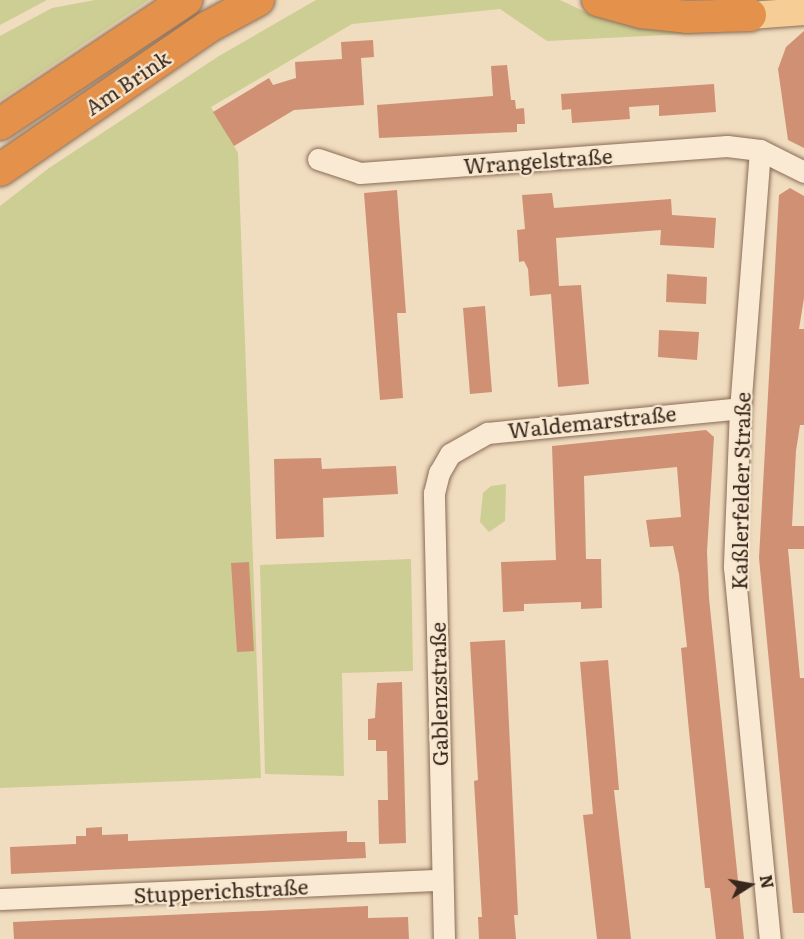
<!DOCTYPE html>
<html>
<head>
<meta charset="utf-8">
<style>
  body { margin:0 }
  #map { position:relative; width:804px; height:939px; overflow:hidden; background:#f0dcbf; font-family:Literata,serif }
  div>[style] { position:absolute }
  .green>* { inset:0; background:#cdce93 }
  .building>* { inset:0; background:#d09073 }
  .roads { filter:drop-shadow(0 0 2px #896c57) drop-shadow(0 0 2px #896c57) }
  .minor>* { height:21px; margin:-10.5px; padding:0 10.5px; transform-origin:10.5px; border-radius:10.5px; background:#faead3 }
  .major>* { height:27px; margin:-13.5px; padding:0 13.5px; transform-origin:13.5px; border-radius:13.5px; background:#f5cd95 }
  .highway>* { height:32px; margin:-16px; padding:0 16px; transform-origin:16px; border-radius:16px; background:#e3914b }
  span { translate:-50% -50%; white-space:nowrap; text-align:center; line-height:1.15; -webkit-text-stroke:4.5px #f7e7cf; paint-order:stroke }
  .street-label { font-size:21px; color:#38271c }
  .north { position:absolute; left:720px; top:855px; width:60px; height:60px; -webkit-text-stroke:4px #f7e7cf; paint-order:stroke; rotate:79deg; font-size:16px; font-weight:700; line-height:24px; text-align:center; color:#38271c }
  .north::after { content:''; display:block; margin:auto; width:21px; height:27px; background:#38271c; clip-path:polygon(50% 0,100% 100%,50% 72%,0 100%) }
</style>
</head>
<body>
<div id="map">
  <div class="green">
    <div style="clip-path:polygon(0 0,47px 0,0 25px)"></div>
    <div style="clip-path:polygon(95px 0,149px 0,0 100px,0 36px,52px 8px)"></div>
    <div style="clip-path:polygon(316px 0,560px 0,592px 15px,638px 28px,725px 28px,725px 32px,547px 41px,500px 9px,352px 24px,211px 107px,238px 153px,261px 778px,0 788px,0 206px,49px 168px,219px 56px)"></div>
    <div style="clip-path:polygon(506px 484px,505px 521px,489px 532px,480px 522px,483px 493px,491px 486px)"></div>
    <div style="clip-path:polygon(411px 559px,413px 671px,342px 673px,344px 776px,265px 774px,260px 565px)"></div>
  </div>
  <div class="building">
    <div style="clip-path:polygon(804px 31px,804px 148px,788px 140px,778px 69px,786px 47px)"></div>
    <div style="clip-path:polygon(373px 40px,374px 57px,361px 58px,364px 105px,294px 110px,234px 146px,213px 112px,269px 78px,273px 85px,296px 78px,295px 62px,342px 59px,341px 42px)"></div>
    <div style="clip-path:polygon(507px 65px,511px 100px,515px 100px,516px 109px,524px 108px,525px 124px,517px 124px,517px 132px,379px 138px,377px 105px,493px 96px,491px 66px)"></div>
    <div style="clip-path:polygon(714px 84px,716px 112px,659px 116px,659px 105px,629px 107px,630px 119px,572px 123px,571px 109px,562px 110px,561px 94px)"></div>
    <div style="clip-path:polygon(790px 188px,804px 196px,804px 298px,799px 329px,804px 329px,804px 425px,800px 425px,796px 451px,792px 526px,804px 526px,804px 549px,788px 549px,800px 678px,804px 678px,804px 913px,793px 913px,759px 558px,779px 195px)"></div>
    <div style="clip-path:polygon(397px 190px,406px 313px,397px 313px,403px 398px,380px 400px,364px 193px)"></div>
    <div style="clip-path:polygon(552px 193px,554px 208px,671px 199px,672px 215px,716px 218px,714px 248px,660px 245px,661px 230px,556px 238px,559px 286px,581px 285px,589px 384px,558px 387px,551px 294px,530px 296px,528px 269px,524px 261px,519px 262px,517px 230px,525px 229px,522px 195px)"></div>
    <div style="clip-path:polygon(667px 274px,707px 277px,706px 304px,666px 302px)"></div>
    <div style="clip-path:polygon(485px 306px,492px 392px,470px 394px,463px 308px)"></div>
    <div style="clip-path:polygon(659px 330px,699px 332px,697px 360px,658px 357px)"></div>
    <div style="clip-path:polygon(706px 430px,714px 437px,707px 552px,709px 598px,744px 939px,716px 939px,710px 888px,705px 888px,689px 731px,681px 648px,687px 647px,679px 574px,673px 546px,650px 547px,646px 520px,681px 517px,677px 467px,584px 476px,586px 559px,601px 559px,602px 608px,581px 609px,581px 602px,524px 604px,524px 611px,503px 612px,501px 562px,556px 560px,552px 446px)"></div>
    <div style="clip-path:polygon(321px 458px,322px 469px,396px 466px,398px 494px,323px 498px,324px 537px,276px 539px,274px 459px)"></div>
    <div style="clip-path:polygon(249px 562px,254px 651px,237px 652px,231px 563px)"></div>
    <div style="clip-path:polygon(505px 640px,518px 915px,514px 915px,516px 939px,479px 939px,478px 917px,482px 917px,474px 781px,478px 780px,470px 642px)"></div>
    <div style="clip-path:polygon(608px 660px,619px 790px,614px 790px,631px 939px,597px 939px,583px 815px,593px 814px,580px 662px)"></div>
    <div style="clip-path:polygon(402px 682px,406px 843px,379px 844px,378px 800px,388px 800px,387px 751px,376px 751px,376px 740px,368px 740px,368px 719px,375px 718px,377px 683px)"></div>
    <div style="clip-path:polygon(102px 827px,102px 835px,128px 834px,128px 841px,347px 831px,347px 842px,365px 842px,366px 858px,11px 874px,10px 847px,76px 844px,76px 836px,86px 836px,86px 828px)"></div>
    <div style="clip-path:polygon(368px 906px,368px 918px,408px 917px,409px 939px,14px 939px,13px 922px)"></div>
  </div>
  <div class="roads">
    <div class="minor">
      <div style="left:760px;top:150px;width:259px;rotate:94.4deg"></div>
      <div style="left:740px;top:408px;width:159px;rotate:92.2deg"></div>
      <div style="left:734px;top:567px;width:374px;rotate:84.5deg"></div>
      <div style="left:318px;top:159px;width:44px;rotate:18.4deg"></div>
      <div style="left:360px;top:173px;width:368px;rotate:-4.2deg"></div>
      <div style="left:727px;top:146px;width:33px;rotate:7deg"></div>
      <div style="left:760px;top:150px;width:49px;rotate:26.6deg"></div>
      <div style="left:0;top:899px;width:442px;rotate:-2.5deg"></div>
      <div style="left:444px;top:939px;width:446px;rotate:-91.3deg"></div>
      <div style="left:434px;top:493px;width:21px;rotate:-76deg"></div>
      <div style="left:439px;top:473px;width:22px;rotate:-60deg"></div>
      <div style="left:450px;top:454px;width:43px;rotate:-29.6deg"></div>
      <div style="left:487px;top:433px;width:254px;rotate:-5.6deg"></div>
    </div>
    <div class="major">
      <div style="left:750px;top:15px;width:54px;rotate:-4.2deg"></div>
    </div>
    <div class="highway">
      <div style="left:598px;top:0;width:45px;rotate:15.6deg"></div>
      <div style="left:641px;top:12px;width:46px;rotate:6.2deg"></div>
      <div style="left:687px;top:17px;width:63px;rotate:-1.8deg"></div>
      <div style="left:0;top:124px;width:224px;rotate:-33.7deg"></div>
      <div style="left:0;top:170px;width:252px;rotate:-34.5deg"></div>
      <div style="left:208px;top:27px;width:57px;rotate:-28.4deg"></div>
    </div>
  </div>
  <div class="street-label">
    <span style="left:127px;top:82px;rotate:-34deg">Am Brink</span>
    <span style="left:538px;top:160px;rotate:-4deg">Wrangelstraße</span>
    <span style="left:592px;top:421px;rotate:-6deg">Waldemarstraße</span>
    <span style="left:740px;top:491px;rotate:-89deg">Kaßlerfelder Straße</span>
    <span style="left:438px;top:694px;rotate:-91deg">Gablenzstraße</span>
    <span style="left:221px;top:890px;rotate:-3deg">Stupperichstraße</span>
  </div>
  <div class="north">N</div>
</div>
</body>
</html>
